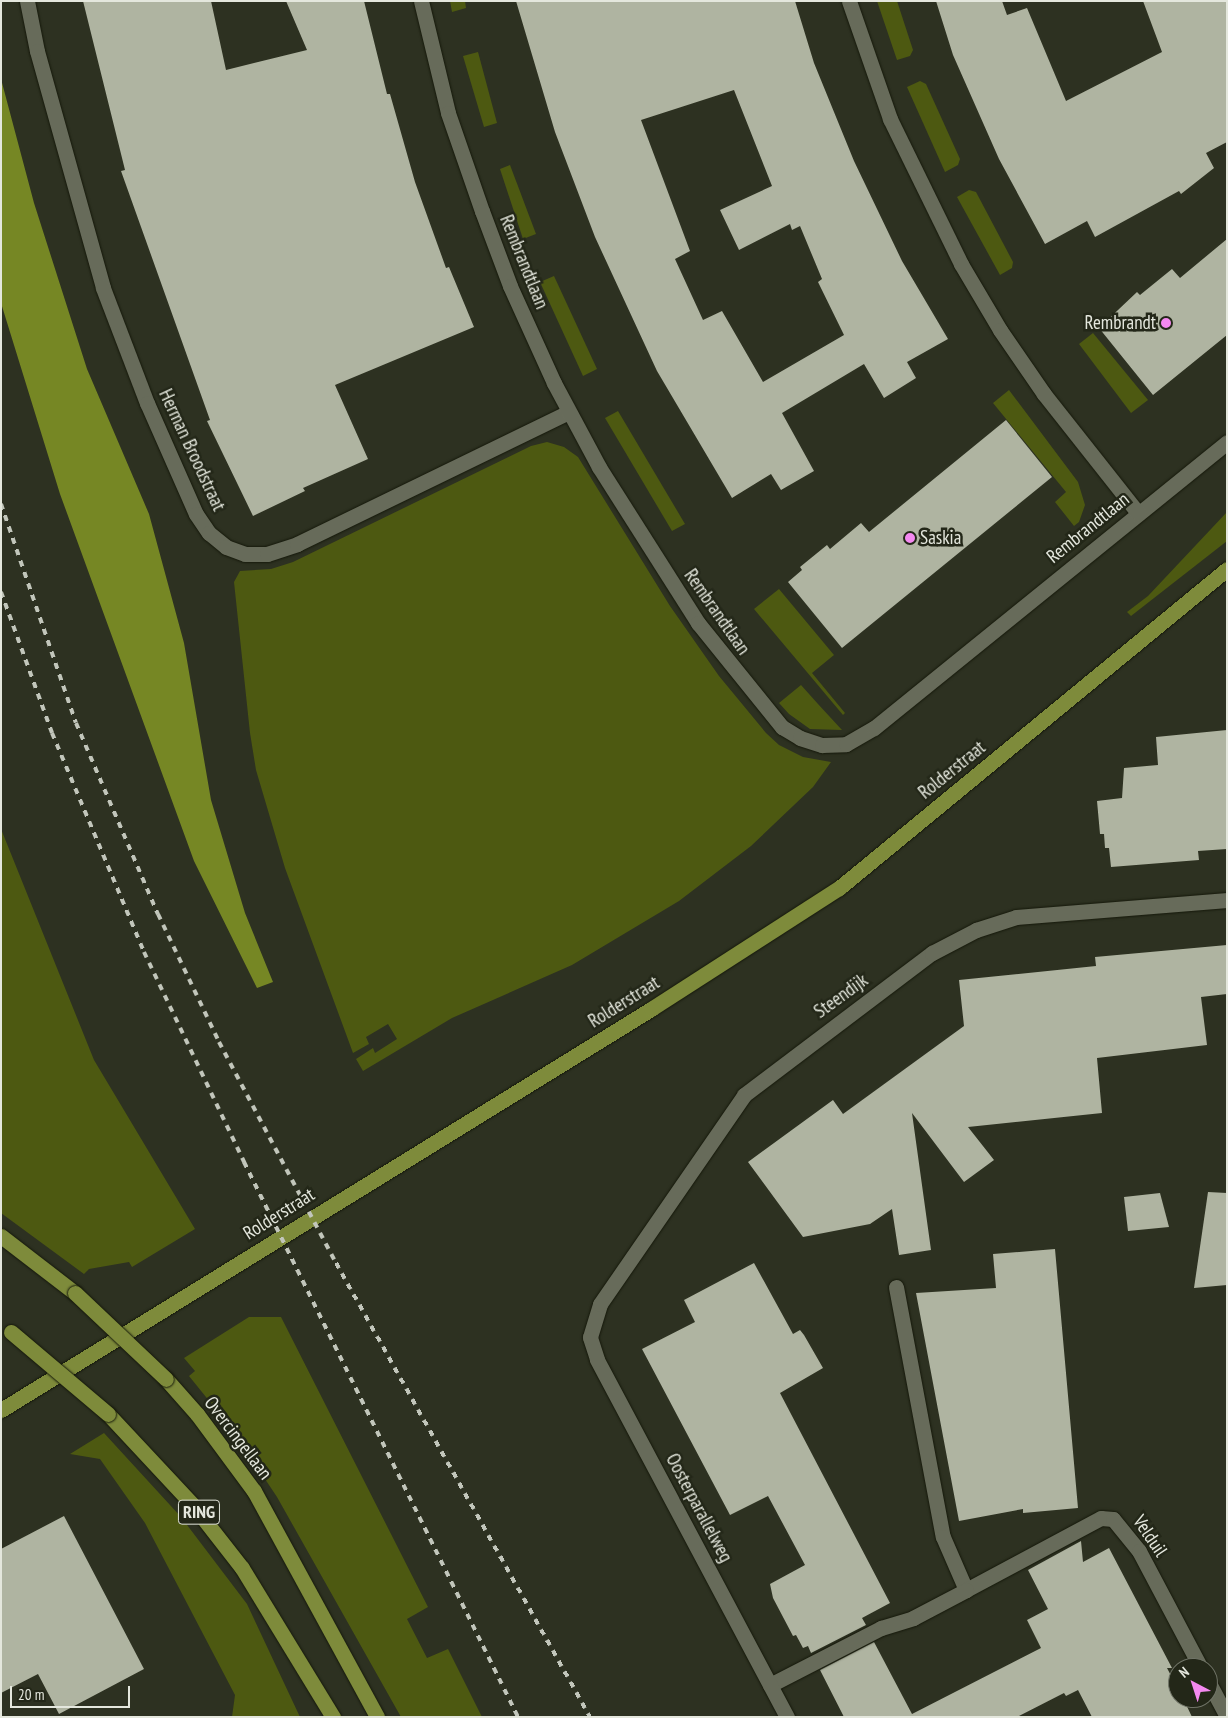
<!DOCTYPE html>
<html>
<head>
<meta charset="utf-8">
<style>
  body { margin:0 }
  #map { position:relative; width:1228px; height:1718px; overflow:hidden; background:#2d3121; font-family:"PT Sans Narrow",sans-serif }
  div>[style] { position:absolute }
  .green>* { inset:0; background:#4d5911 }
  .water>* { inset:0; background:#768724 }
  .building>* { inset:0; background:#afb4a1 }
  .roads { filter:drop-shadow(0 0 1px #15180a) drop-shadow(0 0 1px #15180a) }
  .minor>* { height:15px; margin:-7.5px; padding:0 7.5px; transform-origin:7.5px; border-radius:7.5px; background:#676b5a }
  .major>* { height:15px; margin:-7.5px; padding:0 7.5px; transform-origin:7.5px; border-radius:7.5px; background:#7e8b3b }
  .rail>* { height:4px; margin-top:-2px; transform-origin:0; background:repeating-linear-gradient(90deg,#c2c6bb 0 6px,transparent 0 12px) }
  .bridges { filter:drop-shadow(0 0 1px #15180a) drop-shadow(0 0 1px #15180a) }
  .major-bridge>* { height:15px; margin:-7.5px; padding:0 7.5px; transform-origin:7.5px; border-radius:7.5px; background:#7e8b3b }
  .dots>* { width:14px; height:14px; translate:-50% -50%; box-sizing:border-box; border:2px solid #232718; border-radius:50% }
  span { translate:-50% -50%; white-space:nowrap; text-align:center; line-height:1.15; -webkit-text-stroke:5px #232718; paint-order:stroke }
  .shield-label span { padding:1px 4px; background:#232718; border:1px solid; border-radius:4px; -webkit-text-stroke-width:0 }
  .shield-label { font-size:18px; color:#e4e7dd; font-weight:700 }
  .street-label { font-size:19px; color:#e4e7dd }
  .poi-label { font-size:19px; color:#e4e7dd }
  .right { translate:-100% -50%; text-align:right }
  .left { translate:0 -50%; text-align:left }
  .frame { position:absolute; inset:0; border:2px solid #e4e7dd; pointer-events:none }
  .north { position:absolute; left:1168px; top:1658px; width:50px; height:50px; box-sizing:border-box; background:#232718; border:1px solid #707467; border-radius:50%; rotate:320deg; font-size:14px; font-weight:700; line-height:20px; text-align:center; color:#e4e7dd }
  .north::after { content:''; display:block; margin:auto; width:18px; height:22px; background:#f489f0; clip-path:polygon(50% 0,100% 100%,50% 72%,0 100%) }
  .scale { position:absolute; left:10px; top:1686px; width:120px; height:22px; box-sizing:border-box; border:2px solid #e4e7dd; border-top:0; padding-left:6px; font-size:15px; line-height:18px; white-space:nowrap; color:#e4e7dd; -webkit-text-stroke:4px #232718; paint-order:stroke }
</style>
</head>
<body>
<div id="map">
  <div class="green">
    <div style="clip-path:polygon(450px 1px,465px 1px,466px 8px,452px 12px)"></div>
    <div style="clip-path:polygon(877px 1px,897px 1px,913px 50px,910px 56px,897px 60px)"></div>
    <div style="clip-path:polygon(478px 52px,497px 123px,484px 127px,463px 56px)"></div>
    <div style="clip-path:polygon(920px 81px,926px 84px,960px 159px,958px 165px,945px 172px,907px 87px)"></div>
    <div style="clip-path:polygon(510px 165px,536px 234px,523px 239px,500px 169px)"></div>
    <div style="clip-path:polygon(969px 190px,976px 192px,1013px 262px,1012px 268px,1000px 275px,957px 197px)"></div>
    <div style="clip-path:polygon(554px 276px,597px 369px,583px 376px,540px 282px)"></div>
    <div style="clip-path:polygon(1093px 333px,1148px 400px,1131px 413px,1079px 344px)"></div>
    <div style="clip-path:polygon(1009px 390px,1078px 482px,1085px 505px,1079px 522px,1074px 526px,1055px 502px,1066px 492px,993px 403px)"></div>
    <div style="clip-path:polygon(618px 411px,685px 524px,672px 531px,605px 418px)"></div>
    <div style="clip-path:polygon(547px 442px,564px 447px,578px 457px,670px 606px,719px 676px,766px 733px,779px 745px,803px 757px,831px 762px,813px 787px,751px 846px,679px 901px,572px 965px,452px 1018px,363px 1071px,356px 1059px,373px 1048px,375px 1053px,397px 1039px,388px 1024px,366px 1037px,369px 1044px,353px 1053px,285px 868px,256px 770px,250px 733px,234px 582px,240px 571px,271px 569px,293px 562px,531px 446px)"></div>
    <div style="clip-path:polygon(1227px 512px,1227px 541px,1131px 616px,1127px 612px,1148px 596px)"></div>
    <div style="clip-path:polygon(779px 589px,834px 655px,812px 673px,845px 713px,843px 715px,754px 609px)"></div>
    <div style="clip-path:polygon(801px 685px,818px 704px,842px 730px,810px 729px,789px 714px,779px 703px)"></div>
    <div style="clip-path:polygon(1px 829px,94px 1060px,195px 1229px,132px 1267px,129px 1262px,89px 1269px,84px 1274px,1px 1213px)"></div>
    <div style="clip-path:polygon(249px 1317px,281px 1317px,428px 1607px,407px 1619px,427px 1658px,448px 1649px,482px 1717px,401px 1717px,277px 1497px,231px 1428px,189px 1376px,195px 1371px,184px 1358px)"></div>
    <div style="clip-path:polygon(104px 1433px,181px 1517px,247px 1604px,300px 1717px,232px 1717px,235px 1695px,145px 1523px,100px 1459px,70px 1454px)"></div>
  </div>
  <div class="water">
    <div style="clip-path:polygon(1px 79px,34px 203px,87px 369px,149px 514px,184px 643px,211px 800px,245px 913px,273px 982px,257px 988px,194px 861px,60px 494px,1px 303px)"></div>
  </div>
  <div class="building">
    <div style="clip-path:polygon(83px 1px,211px 1px,226px 70px,307px 50px,286px 1px,364px 1px,387px 94px,390px 94px,415px 182px,446px 268px,449px 267px,474px 327px,335px 385px,368px 459px,303px 488px,305px 491px,253px 516px,207px 421px,210px 420px,121px 171px,125px 170px)"></div>
    <div style="clip-path:polygon(evenodd,516px 1px,795px 1px,814px 63px,854px 161px,902px 261px,948px 339px,907px 362px,916px 378px,884px 398px,864px 364px,782px 413px,814px 471px,781px 490px,771px 474px,732px 498px,657px 371px,595px 237px,555px 132px,516px 1px,734px 90px,772px 186px,720px 210px,739px 250px,790px 224px,792px 230px,800px 226px,822px 279px,818px 282px,844px 335px,763px 382px,722px 311px,703px 320px,675px 259px,690px 251px,641px 120px,734px 90px)"></div>
    <div style="clip-path:polygon(936px 1px,1002px 1px,1007px 15px,1027px 8px,1066px 101px,1162px 52px,1143px 1px,1227px 1px,1227px 142px,1206px 153px,1214px 168px,1181px 194px,1179px 191px,1095px 237px,1087px 221px,1045px 244px,999px 159px,953px 55px)"></div>
    <div style="clip-path:polygon(1227px 239px,1227px 335px,1153px 395px,1099px 328px,1137px 292px,1140px 295px,1172px 269px,1180px 278px)"></div>
    <div style="clip-path:polygon(1006px 420px,1052px 477px,842px 648px,788px 582px,802px 570px,800px 567px,827px 545px,830px 549px,861px 523px,869px 532px)"></div>
    <div style="clip-path:polygon(1227px 730px,1227px 849px,1198px 851px,1199px 860px,1111px 867px,1109px 848px,1105px 848px,1104px 834px,1100px 834px,1097px 801px,1122px 798px,1124px 768px,1158px 765px,1156px 737px)"></div>
    <div style="clip-path:polygon(1227px 945px,1227px 994px,1201px 997px,1207px 1045px,1097px 1058px,1102px 1113px,968px 1127px,994px 1160px,964px 1182px,912px 1113px,931px 1250px,899px 1255px,892px 1209px,870px 1224px,803px 1237px,748px 1162px,833px 1100px,843px 1114px,964px 1026px,959px 980px,1096px 966px,1095px 957px)"></div>
    <div style="clip-path:polygon(1208px 1192px,1227px 1193px,1227px 1285px,1194px 1288px)"></div>
    <div style="clip-path:polygon(1160px 1193px,1169px 1227px,1128px 1231px,1124px 1197px)"></div>
    <div style="clip-path:polygon(1055px 1249px,1078px 1508px,1023px 1513px,1023px 1509px,959px 1521px,916px 1293px,996px 1288px,993px 1254px)"></div>
    <div style="clip-path:polygon(754px 1263px,793px 1334px,800px 1330px,804px 1335px,823px 1368px,780px 1393px,890px 1603px,862px 1618px,866px 1625px,811px 1653px,808px 1646px,803px 1648px,796px 1635px,793px 1636px,773px 1598px,770px 1584px,805px 1565px,768px 1496px,730px 1515px,642px 1349px,695px 1322px,684px 1300px)"></div>
    <div style="clip-path:polygon(64px 1516px,144px 1669px,59px 1714px,38px 1674px,1px 1693px,1px 1549px)"></div>
    <div style="clip-path:polygon(1081px 1541px,1083px 1562px,1109px 1548px,1172px 1668px,1167px 1668px,1178px 1689px,1178px 1698px,1183px 1698px,1192px 1717px,1092px 1717px,1078px 1690px,1066px 1696px,1064px 1693px,1017px 1717px,844px 1717px,820px 1670px,874px 1642px,912px 1714px,1041px 1648px,1027px 1620px,1048px 1609px,1028px 1570px)"></div>
  </div>
  <div class="roads">
    <div class="minor">
      <div style="left:27px;top:1px;width:51px;rotate:78.7deg"></div>
      <div style="left:37px;top:51px;width:246px;rotate:74.4deg"></div>
      <div style="left:103px;top:288px;width:123px;rotate:69.1deg"></div>
      <div style="left:147px;top:403px;width:121px;rotate:66.2deg"></div>
      <div style="left:196px;top:514px;width:23px;rotate:56deg"></div>
      <div style="left:209px;top:533px;width:22px;rotate:39deg"></div>
      <div style="left:226px;top:547px;width:20px;rotate:20deg"></div>
      <div style="left:245px;top:554px;width:22px"></div>
      <div style="left:267px;top:554px;width:32px;rotate:-18deg"></div>
      <div style="left:297px;top:544px;width:302px;rotate:-25.9deg"></div>
      <div style="left:421px;top:1px;width:115px;rotate:76.4deg"></div>
      <div style="left:448px;top:113px;width:104px;rotate:70.9deg"></div>
      <div style="left:482px;top:211px;width:80px;rotate:69.5deg"></div>
      <div style="left:510px;top:286px;width:107px;rotate:65.6deg"></div>
      <div style="left:554px;top:383px;width:95px;rotate:61.8deg"></div>
      <div style="left:599px;top:467px;width:185px;rotate:57.6deg"></div>
      <div style="left:698px;top:623px;width:134px;rotate:51.1deg"></div>
      <div style="left:782px;top:727px;width:21px;rotate:31deg"></div>
      <div style="left:800px;top:738px;width:23px;rotate:18deg"></div>
      <div style="left:822px;top:745px;width:24px;rotate:-2deg"></div>
      <div style="left:846px;top:744px;width:32px;rotate:-30deg"></div>
      <div style="left:874px;top:728px;width:454px;rotate:-39deg"></div>
      <div style="left:849px;top:1px;width:125px;rotate:70.8deg"></div>
      <div style="left:890px;top:119px;width:161px;rotate:63.9deg"></div>
      <div style="left:961px;top:264px;width:77px;rotate:59.4deg"></div>
      <div style="left:1000px;top:330px;width:78px;rotate:55.5deg"></div>
      <div style="left:1044px;top:394px;width:152px;rotate:51.7deg"></div>
      <div style="left:896px;top:1287px;width:254px;rotate:79.4deg"></div>
      <div style="left:943px;top:1537px;width:58px;rotate:66.5deg"></div>
      <div style="left:966px;top:1590px;width:153px;rotate:-28.1deg"></div>
      <div style="left:1101px;top:1518px;width:12px;rotate:5deg"></div>
      <div style="left:1113px;top:1519px;width:41px;rotate:50.9deg"></div>
      <div style="left:1139px;top:1551px;width:132px;rotate:62.1deg"></div>
      <div style="left:1208px;top:1681px;width:40px;rotate:62deg"></div>
      <div style="left:770px;top:1685px;width:125px;rotate:-27.2deg"></div>
      <div style="left:881px;top:1628px;width:34px;rotate:-17deg"></div>
      <div style="left:913px;top:1618px;width:60px;rotate:-27.8deg"></div>
      <div style="left:787px;top:1717px;width:405px;rotate:-118deg"></div>
      <div style="left:597px;top:1359px;width:23px;rotate:-108deg"></div>
      <div style="left:590px;top:1337px;width:34px;rotate:-73deg"></div>
      <div style="left:600px;top:1304px;width:254px;rotate:-55.4deg"></div>
      <div style="left:744px;top:1095px;width:236px;rotate:-37.1deg"></div>
      <div style="left:932px;top:953px;width:50px;rotate:-27.6deg"></div>
      <div style="left:976px;top:930px;width:42px;rotate:-18deg"></div>
      <div style="left:1016px;top:917px;width:212px;rotate:-4.6deg"></div>
    </div>
    <div class="major">
      <div style="left:1px;top:1236px;width:93px;rotate:37.6deg"></div>
      <div style="left:166px;top:1379px;width:47px;rotate:48.5deg"></div>
      <div style="left:197px;top:1414px;width:96px;rotate:53.5deg"></div>
      <div style="left:254px;top:1491px;width:257px;rotate:61.4deg"></div>
      <div style="left:1px;top:1410px;width:764px;rotate:-31.67deg"></div>
      <div style="left:651px;top:1009px;width:224px;rotate:-32.8deg"></div>
      <div style="left:839px;top:888px;width:502px;rotate:-39.43deg"></div>
      <div style="left:108px;top:1414px;width:123px;rotate:47deg"></div>
      <div style="left:192px;top:1504px;width:81px;rotate:52deg"></div>
      <div style="left:242px;top:1568px;width:175px;rotate:58.6deg"></div>
    </div>
  </div>
  <div class="rail">
    <div style="left:1px;top:504px;width:231px;rotate:71.1deg"></div>
    <div style="left:76px;top:723px;width:208px;rotate:66.8deg"></div>
    <div style="left:158px;top:914px;width:142px;rotate:64.5deg"></div>
    <div style="left:219px;top:1042px;width:250px;rotate:62.1deg"></div>
    <div style="left:336px;top:1263px;width:520px;rotate:60.77deg"></div>
    <div style="left:1px;top:592px;width:150px;rotate:70.1deg"></div>
    <div style="left:52px;top:733px;width:238px;rotate:67.2deg"></div>
    <div style="left:144px;top:952px;width:233px;rotate:64.5deg"></div>
    <div style="left:244px;top:1162px;width:619px;rotate:63.72deg"></div>
  </div>
  <div class="bridges">
    <div class="major-bridge">
      <div style="left:75px;top:1293px;width:125px;rotate:43.4deg"></div>
      <div style="left:11px;top:1332px;width:127px;rotate:40.2deg"></div>
    </div>
  </div>
  <div class="dots">
    <div style="left:1166px;top:323px;background:#f489f0"></div>
    <div style="left:910px;top:538px;background:#f489f0"></div>
  </div>
  <div class="shield-label">
    <span style="left:199px;top:1512px">RING</span>
  </div>
  <div class="street-label">
    <span style="left:524px;top:262px;rotate:68deg">Rembrandtlaan</span>
    <span style="left:192px;top:450px;rotate:65deg">Herman Broodstraat</span>
    <span style="left:1088px;top:528px;rotate:-39deg">Rembrandtlaan</span>
    <span style="left:717px;top:612px;rotate:55deg">Rembrandtlaan</span>
    <span style="left:952px;top:770px;rotate:-39deg">Rolderstraat</span>
    <span style="left:841px;top:996px;rotate:-36deg">Steendijk</span>
    <span style="left:624px;top:1002px;rotate:-32deg">Rolderstraat</span>
    <span style="left:279px;top:1214px;rotate:-32deg">Rolderstraat</span>
    <span style="left:238px;top:1438px;rotate:53deg">Overcingellaan</span>
    <span style="left:699px;top:1508px;rotate:62deg">Oosterparallelweg</span>
    <span style="left:1150px;top:1536px;rotate:56deg">Velduil</span>
  </div>
  <div class="poi-label">
    <span class="right" style="left:1156px;top:323px">Rembrandt</span>
    <span class="left" style="left:920px;top:538px">Saskia</span>
  </div>
  <div class="frame"></div>
  <div class="north">N</div>
  <div class="scale">20 m</div>
</div>
</body>
</html>
